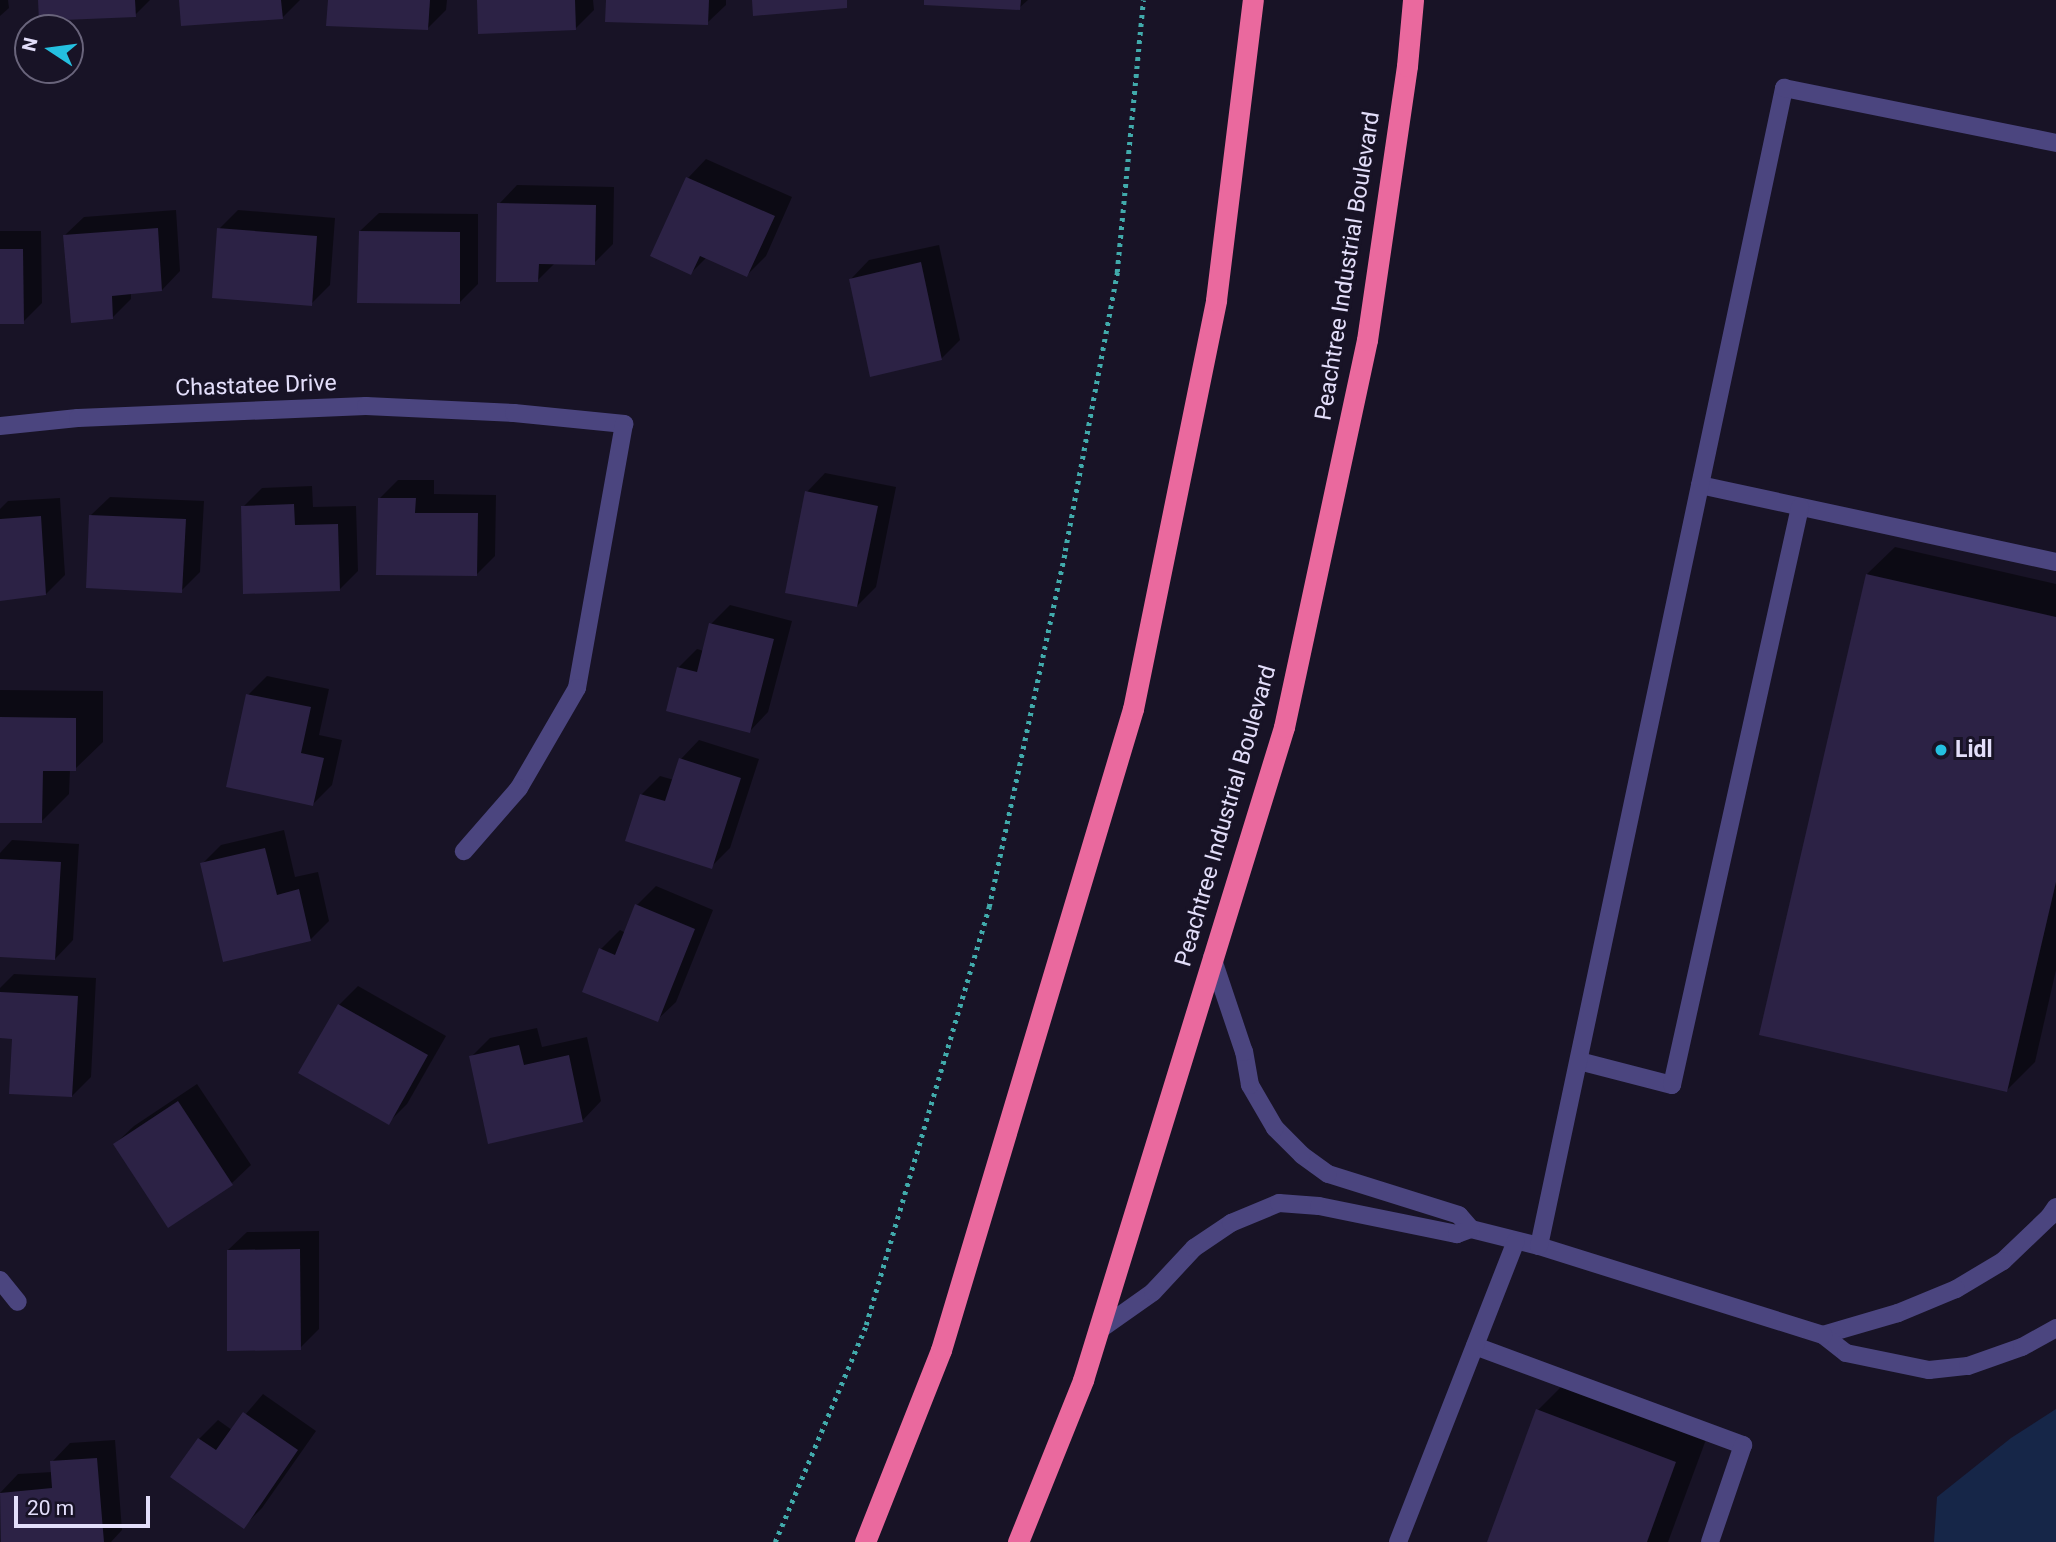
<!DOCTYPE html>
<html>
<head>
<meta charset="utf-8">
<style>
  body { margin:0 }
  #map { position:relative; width:2056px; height:1542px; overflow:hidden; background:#181326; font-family:Roboto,sans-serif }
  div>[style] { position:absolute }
  .water>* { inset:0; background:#162648 }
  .shadow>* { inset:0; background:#0007 }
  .building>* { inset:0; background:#2c2245 }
  .path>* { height:4.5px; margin-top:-2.25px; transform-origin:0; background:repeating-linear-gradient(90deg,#41aaab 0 3.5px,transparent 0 8.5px) }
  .minor>* { height:18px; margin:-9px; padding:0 9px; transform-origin:9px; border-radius:9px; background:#4b457f }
  .highway>* { height:21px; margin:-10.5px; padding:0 10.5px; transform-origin:10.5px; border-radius:10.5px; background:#ea699e }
  .dots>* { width:19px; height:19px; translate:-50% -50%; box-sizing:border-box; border:4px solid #181326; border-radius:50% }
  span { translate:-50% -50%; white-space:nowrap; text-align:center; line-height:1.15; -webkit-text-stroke:6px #181326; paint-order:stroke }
  .street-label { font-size:23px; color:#e3defa }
  .poi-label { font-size:23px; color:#e3defa; font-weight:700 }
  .left { translate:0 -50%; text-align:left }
  .north { position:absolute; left:14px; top:14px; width:70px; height:70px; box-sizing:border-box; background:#181326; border:2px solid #69647b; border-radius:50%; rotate:283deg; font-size:19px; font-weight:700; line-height:28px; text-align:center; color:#e3defa }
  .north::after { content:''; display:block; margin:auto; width:24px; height:32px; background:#24c0e0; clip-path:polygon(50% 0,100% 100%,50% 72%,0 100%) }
  .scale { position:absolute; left:14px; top:1496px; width:136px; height:32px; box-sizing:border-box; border:4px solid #e3defa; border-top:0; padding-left:9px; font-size:21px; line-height:24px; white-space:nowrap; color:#e3defa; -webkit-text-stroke:5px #181326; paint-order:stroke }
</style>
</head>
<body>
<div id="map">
  <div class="water">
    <div style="clip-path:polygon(2056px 1409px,2056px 1542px,1934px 1542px,1937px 1497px,2011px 1438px)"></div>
  </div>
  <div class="shadow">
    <div style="clip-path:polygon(0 0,8px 0,9px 8px,0 16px)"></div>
    <div style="clip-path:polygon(39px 0,150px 0,135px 15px)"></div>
    <div style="clip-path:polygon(181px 0,300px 0,282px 18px)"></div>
    <div style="clip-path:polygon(329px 0,447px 0,446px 10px,427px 29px)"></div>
    <div style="clip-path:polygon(479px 0,593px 0,594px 10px,575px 29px)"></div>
    <div style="clip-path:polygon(608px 0,726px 0,726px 5px,707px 23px)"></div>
    <div style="clip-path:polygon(926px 0,1028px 0,1019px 8px)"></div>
    <div style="clip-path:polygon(706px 159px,792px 197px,766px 256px,747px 275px,707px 257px,691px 273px,652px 255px,688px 178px)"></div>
    <div style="clip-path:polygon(517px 185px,614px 187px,613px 244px,594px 263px,556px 262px,538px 280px,499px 204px)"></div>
    <div style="clip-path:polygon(176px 210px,180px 271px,162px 290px,131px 292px,131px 299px,112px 318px,65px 235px,84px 217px)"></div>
    <div style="clip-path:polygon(238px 210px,335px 218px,330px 285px,311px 304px,219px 229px)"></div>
    <div style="clip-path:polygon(379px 213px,478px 214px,478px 284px,459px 303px,360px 231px)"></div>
    <div style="clip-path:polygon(0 231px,41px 231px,42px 303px,23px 322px,0 323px)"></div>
    <div style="clip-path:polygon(939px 245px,960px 340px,941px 359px,851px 279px,869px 260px)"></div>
    <div style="clip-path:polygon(825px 473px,896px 487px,876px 587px,857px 606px,807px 492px)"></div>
    <div style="clip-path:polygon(398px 480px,434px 480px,434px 494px,496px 495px,495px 556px,476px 575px,379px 499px)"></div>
    <div style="clip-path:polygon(312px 486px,313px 507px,356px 506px,358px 571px,339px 590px,243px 507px,262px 488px)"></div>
    <div style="clip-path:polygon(110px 497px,204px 501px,200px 572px,181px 591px,91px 515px)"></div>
    <div style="clip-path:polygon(60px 498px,65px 575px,46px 594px,0 598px,0 509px,8px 501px)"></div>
    <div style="clip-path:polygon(1895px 547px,2056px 584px,2056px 970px,2035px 1062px,2007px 1090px,1867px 574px)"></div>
    <div style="clip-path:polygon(730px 605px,792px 621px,768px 712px,750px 731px,678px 668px,697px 649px,704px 651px,711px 624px)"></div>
    <div style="clip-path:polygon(267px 676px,329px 689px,319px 735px,342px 740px,332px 785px,313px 804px,248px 695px)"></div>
    <div style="clip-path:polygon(0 690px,103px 691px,103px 742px,75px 769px,70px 769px,69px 794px,41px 822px,0 821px)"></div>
    <div style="clip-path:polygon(699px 740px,759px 759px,730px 848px,711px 867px,641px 795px,660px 776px,674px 780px,681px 759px)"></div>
    <div style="clip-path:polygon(284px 830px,295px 877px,318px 872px,329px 921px,310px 940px,202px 864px,221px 845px)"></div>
    <div style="clip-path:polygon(12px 840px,79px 844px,73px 940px,55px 959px,0 955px,0 853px)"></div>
    <div style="clip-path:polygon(656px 886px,713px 910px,676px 1002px,657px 1020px,601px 949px,620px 930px,626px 933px,637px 905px)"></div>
    <div style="clip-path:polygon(14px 974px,96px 978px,91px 1077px,72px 1096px,13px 1037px,0 1036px,0 988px)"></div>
    <div style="clip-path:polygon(358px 986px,446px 1036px,407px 1104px,388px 1123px,300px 1072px,339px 1005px)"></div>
    <div style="clip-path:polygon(537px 1028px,542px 1047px,587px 1037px,601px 1101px,583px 1120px,490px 1142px,471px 1057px,490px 1038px)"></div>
    <div style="clip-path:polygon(197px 1084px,251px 1165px,232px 1183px,115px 1144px,134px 1126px)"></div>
    <div style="clip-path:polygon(319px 1231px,319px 1329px,300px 1348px,228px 1250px,247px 1232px)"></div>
    <div style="clip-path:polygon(1574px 1374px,1711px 1426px,1668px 1542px,1489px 1542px,1538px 1410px)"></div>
    <div style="clip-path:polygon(263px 1394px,316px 1431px,262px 1508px,243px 1527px,173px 1477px,199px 1439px,218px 1420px,232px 1430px)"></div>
    <div style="clip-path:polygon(115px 1440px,122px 1530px,111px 1542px,3px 1542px,0 1493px,18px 1474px,52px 1472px,52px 1462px,70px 1443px)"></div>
  </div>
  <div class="building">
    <div style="clip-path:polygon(38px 0,135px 0,136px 17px,39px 21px)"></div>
    <div style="clip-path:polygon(179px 0,281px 0,283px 19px,181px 26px)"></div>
    <div style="clip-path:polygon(328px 0,430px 0,428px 30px,326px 26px)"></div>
    <div style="clip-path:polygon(477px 0,575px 0,576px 30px,478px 34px)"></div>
    <div style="clip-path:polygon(606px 0,709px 0,708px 25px,605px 22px)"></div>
    <div style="clip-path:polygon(752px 0,847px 0,847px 8px,753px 16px)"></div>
    <div style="clip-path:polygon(924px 0,1021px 0,1020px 10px,924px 5px)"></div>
    <div style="clip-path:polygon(686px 177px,775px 216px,747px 277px,700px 256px,691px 275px,650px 256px)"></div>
    <div style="clip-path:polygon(497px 203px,596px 205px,595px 265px,539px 264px,538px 282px,496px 282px)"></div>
    <div style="clip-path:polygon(158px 228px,162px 291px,112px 296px,113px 319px,71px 323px,63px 235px)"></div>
    <div style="clip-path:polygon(217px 228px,317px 236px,312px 306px,212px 298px)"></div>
    <div style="clip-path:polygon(359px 231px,460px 232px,460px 304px,357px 303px)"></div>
    <div style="clip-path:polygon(0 249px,23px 249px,24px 324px,0 324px)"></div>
    <div style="clip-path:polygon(921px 262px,942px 360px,870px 377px,849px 279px)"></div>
    <div style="clip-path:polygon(805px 491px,878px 506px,857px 607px,785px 593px)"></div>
    <div style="clip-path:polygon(378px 498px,416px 498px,415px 513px,478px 513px,477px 576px,376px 575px)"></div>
    <div style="clip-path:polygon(294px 504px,295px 525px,338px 524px,340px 591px,243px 594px,241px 506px)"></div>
    <div style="clip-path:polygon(89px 515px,186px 519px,182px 593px,86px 588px)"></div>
    <div style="clip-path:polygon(41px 516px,46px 595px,0 601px,0 519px)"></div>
    <div style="clip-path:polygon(1866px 574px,2056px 617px,2056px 882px,2007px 1092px,1759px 1035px)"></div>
    <div style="clip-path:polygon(709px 623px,774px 639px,750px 733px,666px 711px,677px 667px,697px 672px)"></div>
    <div style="clip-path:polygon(246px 694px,311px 707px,301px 753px,324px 758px,313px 806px,226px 787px)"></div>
    <div style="clip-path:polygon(0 717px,76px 718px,76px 771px,43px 771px,42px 823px,0 823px)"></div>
    <div style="clip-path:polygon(679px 758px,741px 778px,712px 869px,625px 841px,640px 794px,665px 801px)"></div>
    <div style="clip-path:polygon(265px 848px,277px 895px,299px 889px,311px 941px,223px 962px,200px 863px)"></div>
    <div style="clip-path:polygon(0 859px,61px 862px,55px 960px,0 957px)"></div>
    <div style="clip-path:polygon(635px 904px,695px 929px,658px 1022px,582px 992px,599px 948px,615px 955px)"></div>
    <div style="clip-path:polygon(0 992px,78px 996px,72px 1097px,9px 1094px,12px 1039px,0 1038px)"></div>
    <div style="clip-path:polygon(338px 1004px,428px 1055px,389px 1125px,298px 1073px)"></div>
    <div style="clip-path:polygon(519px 1045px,524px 1065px,569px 1055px,583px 1122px,488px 1144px,469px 1056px)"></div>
    <div style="clip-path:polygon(178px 1101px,233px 1185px,168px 1228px,113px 1144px)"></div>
    <div style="clip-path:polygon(300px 1249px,301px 1350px,227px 1351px,227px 1250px)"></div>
    <div style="clip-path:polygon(1536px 1409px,1676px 1462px,1647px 1542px,1487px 1542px)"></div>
    <div style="clip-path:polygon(243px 1412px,298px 1450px,244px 1529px,170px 1477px,198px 1438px,216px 1450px)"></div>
    <div style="clip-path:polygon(97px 1458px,104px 1542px,1px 1542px,0 1493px,52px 1488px,50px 1461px)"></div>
  </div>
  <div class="path">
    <div style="left:775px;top:1542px;width:235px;rotate:-67.2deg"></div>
    <div style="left:866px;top:1325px;width:436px;rotate:-73.6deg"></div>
    <div style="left:989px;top:907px;width:364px;rotate:-77.9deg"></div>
    <div style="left:1065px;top:551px;width:284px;rotate:-79.4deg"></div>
    <div style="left:1117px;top:272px;width:273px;rotate:-84.5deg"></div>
  </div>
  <div class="minor">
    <div style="left:0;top:426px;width:78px;rotate:-5.9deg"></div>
    <div style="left:78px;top:418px;width:288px;rotate:-2.4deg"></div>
    <div style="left:366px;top:406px;width:148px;rotate:2.7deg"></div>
    <div style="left:514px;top:413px;width:111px;rotate:5.7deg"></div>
    <div style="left:624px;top:424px;width:268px;rotate:100.1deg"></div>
    <div style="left:577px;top:688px;width:116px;rotate:120.1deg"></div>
    <div style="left:519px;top:788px;width:84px;rotate:131.1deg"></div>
    <div style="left:1700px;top:485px;width:364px;rotate:12.2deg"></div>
    <div style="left:1579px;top:1061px;width:96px;rotate:14.5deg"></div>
    <div style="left:1672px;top:1085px;width:592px;rotate:-77.51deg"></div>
    <div style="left:2056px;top:1207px;width:12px;rotate:125deg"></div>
    <div style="left:2049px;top:1217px;width:64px;rotate:136.3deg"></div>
    <div style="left:2003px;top:1261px;width:55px;rotate:149.2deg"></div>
    <div style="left:1956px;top:1289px;width:63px;rotate:157.5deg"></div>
    <div style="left:1898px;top:1313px;width:78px;rotate:163.7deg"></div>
    <div style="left:1823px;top:1335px;width:29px;rotate:38deg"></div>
    <div style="left:1846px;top:1353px;width:85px;rotate:11.6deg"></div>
    <div style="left:1929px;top:1370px;width:39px;rotate:-6deg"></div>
    <div style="left:1968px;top:1366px;width:57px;rotate:-19.4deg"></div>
    <div style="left:2022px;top:1347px;width:39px;rotate:-29deg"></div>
    <div style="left:1471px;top:1229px;width:70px;rotate:14deg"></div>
    <div style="left:1539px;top:1246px;width:298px;rotate:17.4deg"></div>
    <div style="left:1539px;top:1246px;width:1184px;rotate:-78.05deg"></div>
    <div style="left:1784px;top:88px;width:278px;rotate:11.4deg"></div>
    <div style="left:0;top:1280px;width:28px;rotate:51deg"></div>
    <div style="left:1098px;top:1331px;width:67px;rotate:-35.3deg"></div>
    <div style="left:1153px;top:1292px;width:60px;rotate:-47deg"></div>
    <div style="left:1194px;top:1248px;width:45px;rotate:-34deg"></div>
    <div style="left:1231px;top:1223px;width:52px;rotate:-22.6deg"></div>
    <div style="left:1279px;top:1203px;width:40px;rotate:4.3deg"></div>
    <div style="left:1319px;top:1206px;width:141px;rotate:11.5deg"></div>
    <div style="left:1457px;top:1234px;width:15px;rotate:-20deg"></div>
    <div style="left:1471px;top:1229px;width:18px;rotate:-131deg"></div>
    <div style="left:1459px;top:1215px;width:137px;rotate:-162.6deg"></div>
    <div style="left:1328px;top:1174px;width:32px;rotate:-144deg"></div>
    <div style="left:1302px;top:1155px;width:38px;rotate:-135deg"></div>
    <div style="left:1275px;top:1128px;width:50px;rotate:-120.2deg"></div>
    <div style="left:1250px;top:1085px;width:34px;rotate:-100deg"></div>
    <div style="left:1244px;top:1052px;width:100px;rotate:-108.6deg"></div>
    <div style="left:1475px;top:1346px;width:286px;rotate:20.3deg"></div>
    <div style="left:1743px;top:1445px;width:102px;rotate:108.8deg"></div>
    <div style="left:1398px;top:1542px;width:323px;rotate:-68.6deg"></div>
  </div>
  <div class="highway">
    <div style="left:865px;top:1542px;width:206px;rotate:-68.4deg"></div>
    <div style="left:941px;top:1350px;width:669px;rotate:-73.33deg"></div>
    <div style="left:1133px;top:709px;width:417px;rotate:-78.5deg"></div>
    <div style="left:1216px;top:300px;width:302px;rotate:-83deg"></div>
    <div style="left:1018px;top:1542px;width:175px;rotate:-68.1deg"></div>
    <div style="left:1083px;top:1380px;width:683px;rotate:-72.89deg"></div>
    <div style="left:1284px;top:727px;width:396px;rotate:-77.9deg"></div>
    <div style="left:1367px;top:340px;width:277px;rotate:-81.7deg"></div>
    <div style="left:1407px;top:66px;width:66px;rotate:-84.8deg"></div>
  </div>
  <div class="dots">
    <div style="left:1941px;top:750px;background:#24c0e0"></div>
  </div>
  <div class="street-label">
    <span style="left:1348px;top:266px;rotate:-81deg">Peachtree Industrial Boulevard</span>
    <span style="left:256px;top:386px;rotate:-2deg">Chastatee Drive</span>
    <span style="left:1226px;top:816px;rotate:-74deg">Peachtree Industrial Boulevard</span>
  </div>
  <div class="poi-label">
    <span class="left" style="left:1955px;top:750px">Lidl</span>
  </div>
  <div class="north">N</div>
  <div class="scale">20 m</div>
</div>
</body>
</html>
